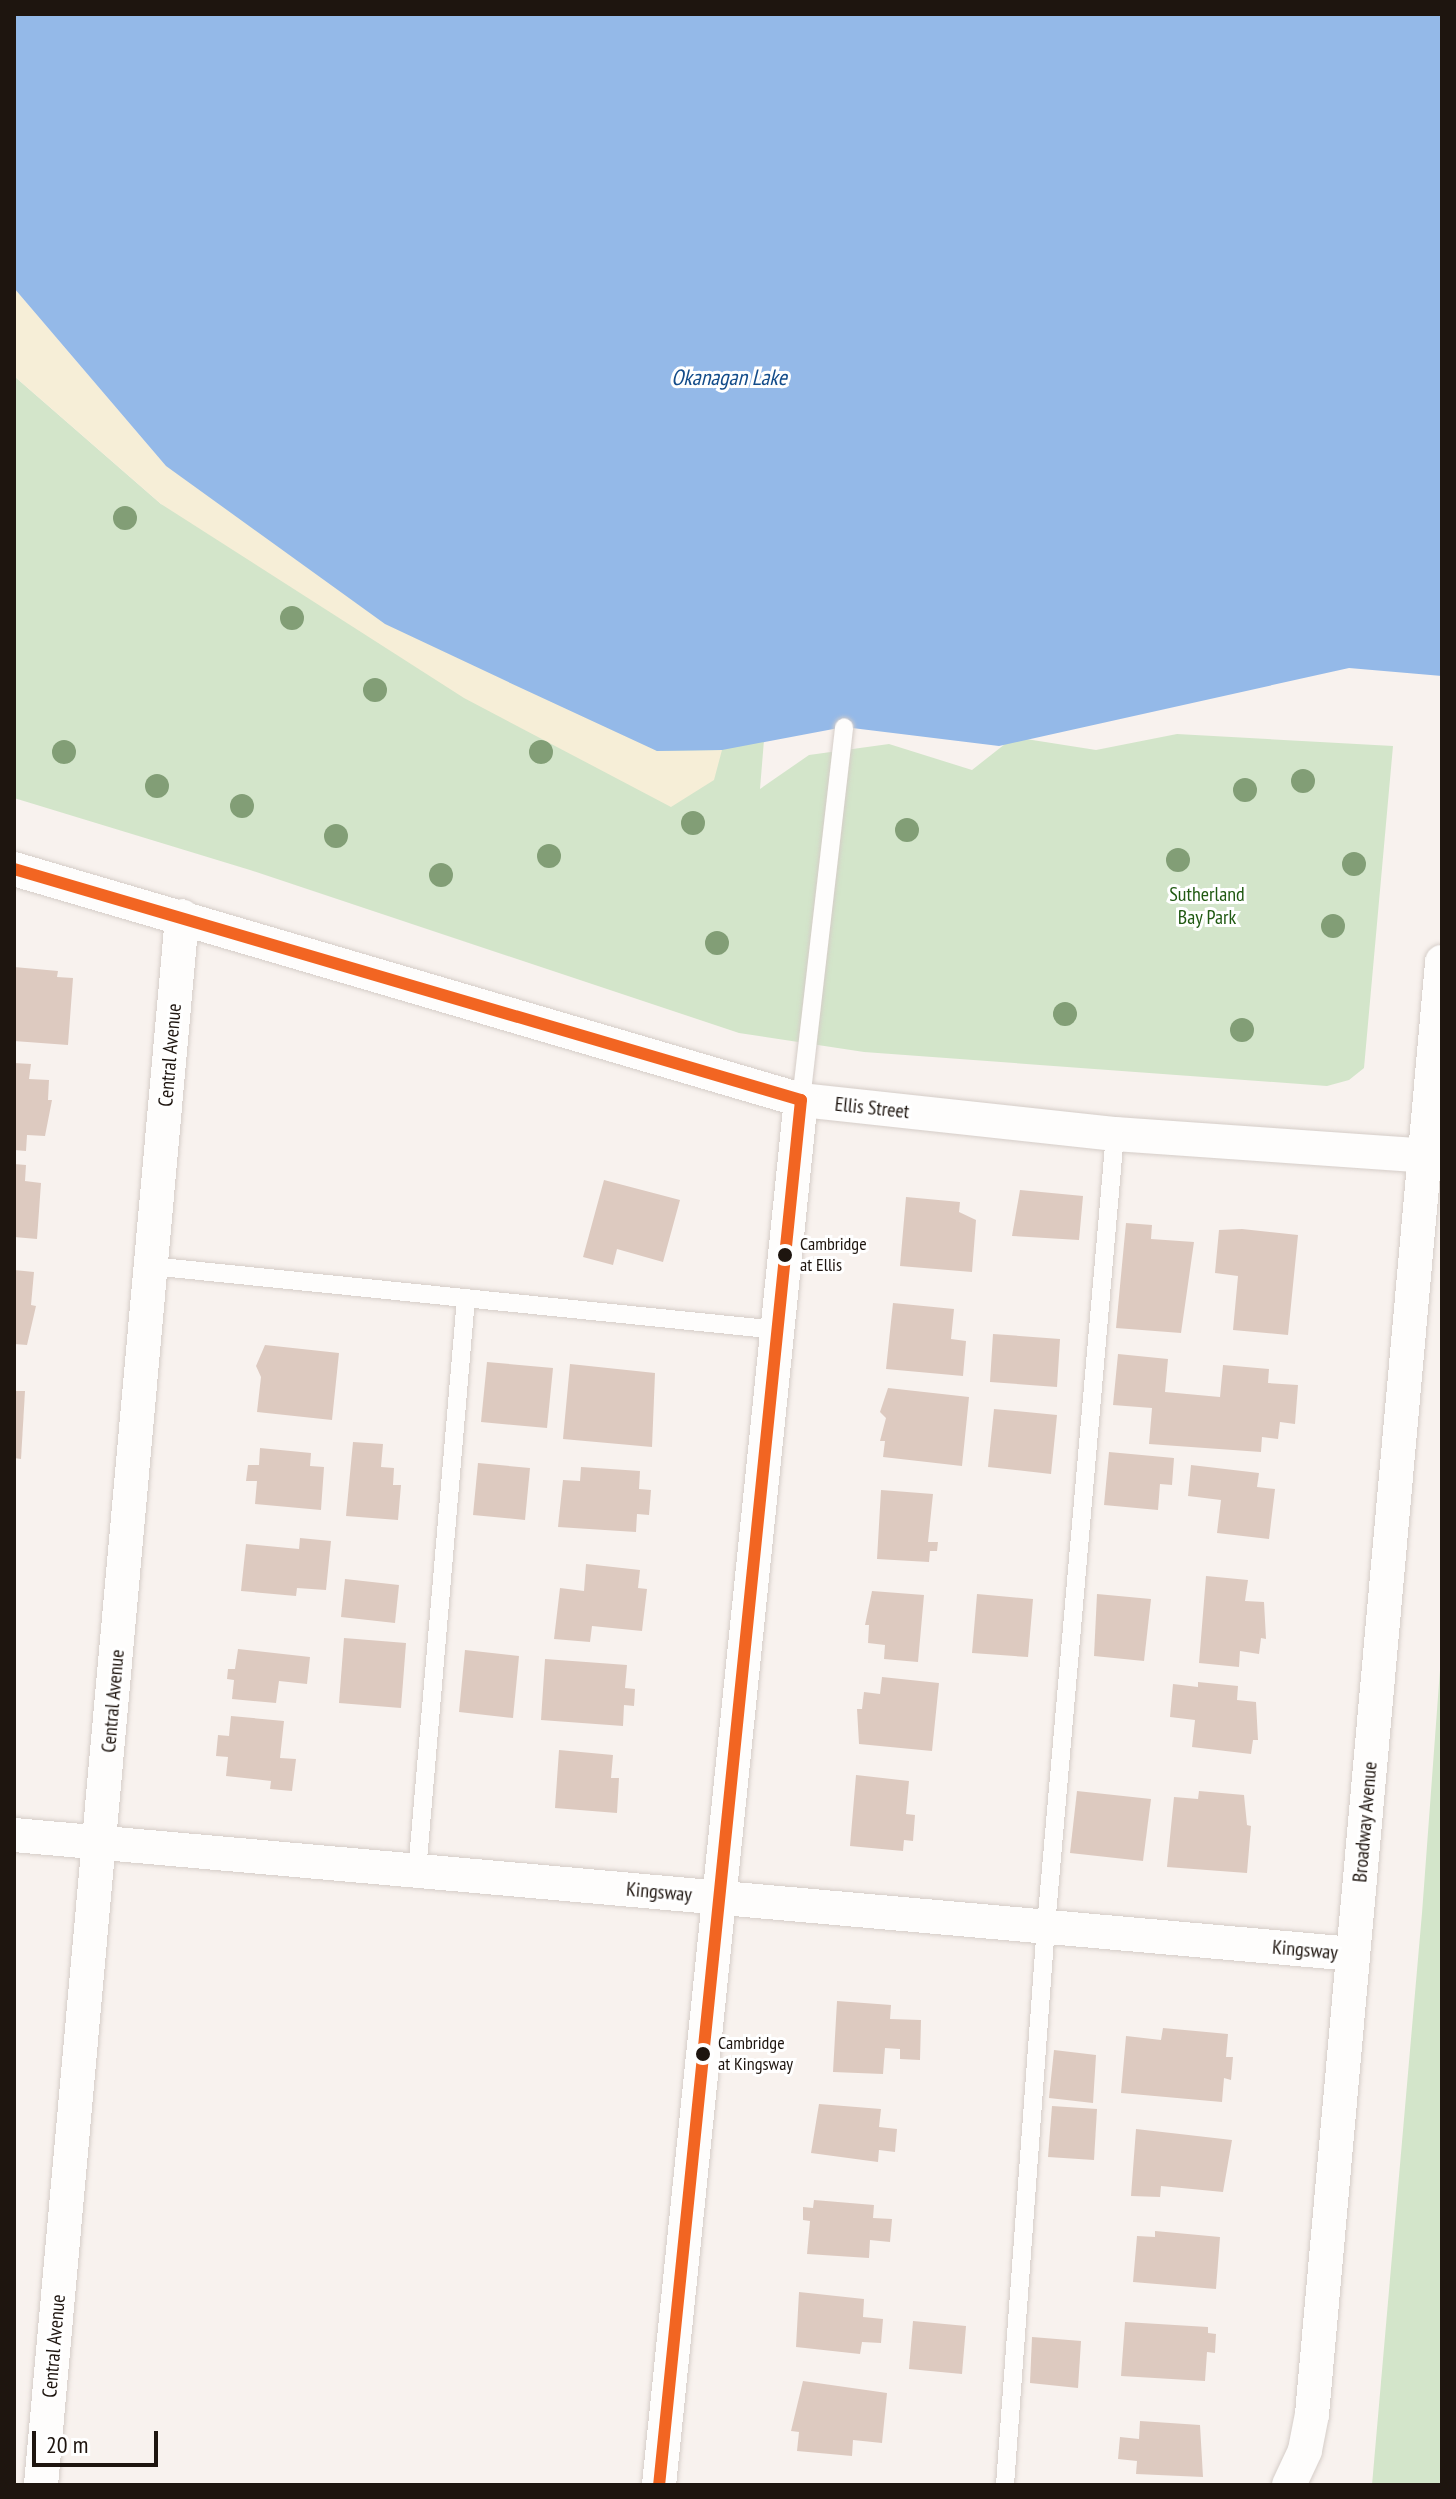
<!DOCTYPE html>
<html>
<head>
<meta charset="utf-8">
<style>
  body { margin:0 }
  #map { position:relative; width:1456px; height:2499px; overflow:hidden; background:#f8f2ee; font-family:"PT Sans Narrow",sans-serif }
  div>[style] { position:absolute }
  .green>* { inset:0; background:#d3e5ca }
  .sand>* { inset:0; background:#f6eed7 }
  .water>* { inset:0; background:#94b9e8 }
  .building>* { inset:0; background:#ddcac0 }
  .roads { filter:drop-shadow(0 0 2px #d5cdc8) drop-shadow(0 0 2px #d5cdc8) }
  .lane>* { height:18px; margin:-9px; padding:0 9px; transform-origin:9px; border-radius:9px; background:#fefdfc }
  .street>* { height:34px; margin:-17px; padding:0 17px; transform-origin:17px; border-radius:17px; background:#fefdfc }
  .bus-1>* { height:12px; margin:-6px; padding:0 6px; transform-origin:6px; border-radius:6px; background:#f26522 }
  .trees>* { width:24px; height:24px; margin:-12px; border-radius:50%; background:#829e76 }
  .dots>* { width:22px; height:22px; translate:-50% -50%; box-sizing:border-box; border:4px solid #fff; border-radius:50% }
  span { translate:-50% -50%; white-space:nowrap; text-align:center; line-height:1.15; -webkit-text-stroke:6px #fff; paint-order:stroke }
  .bus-label { font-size:18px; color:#1e150f }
  .left { translate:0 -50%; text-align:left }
  .park-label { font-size:20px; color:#215a13 }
  .street-label { font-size:20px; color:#1e150f }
  .water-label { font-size:22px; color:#134c8a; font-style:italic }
  .frame { position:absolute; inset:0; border:16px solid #1e150f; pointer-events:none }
  .scale { position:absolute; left:32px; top:2431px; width:126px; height:36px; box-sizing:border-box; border:4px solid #1e150f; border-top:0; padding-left:10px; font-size:24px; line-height:28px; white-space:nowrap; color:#1e150f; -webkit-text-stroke:6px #fff; paint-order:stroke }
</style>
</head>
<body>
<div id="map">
  <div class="green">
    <div style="clip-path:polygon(14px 376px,161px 504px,769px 679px,760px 789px,809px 755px,889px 744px,972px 770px,1005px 744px,1026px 739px,1096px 750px,1177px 734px,1393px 746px,1364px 1068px,1349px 1080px,1327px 1086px,864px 1052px,739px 1033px,250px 870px,14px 798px)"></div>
    <div style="clip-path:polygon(1442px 1643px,1442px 2485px,1372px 2485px,1422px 1913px)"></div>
  </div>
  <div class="sand">
    <div style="clip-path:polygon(14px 288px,166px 466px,657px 751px,722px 750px,714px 780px,671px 807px,464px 698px,161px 504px,14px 376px)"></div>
  </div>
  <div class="water">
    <div style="clip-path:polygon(14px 14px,1442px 14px,1442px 676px,1349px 668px,999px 746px,844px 727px,722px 750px,657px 751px,521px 688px,385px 624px,166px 466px,14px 288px)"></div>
  </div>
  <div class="building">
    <div style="clip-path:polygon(14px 967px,58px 971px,57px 977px,73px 978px,68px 1045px,14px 1041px)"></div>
    <div style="clip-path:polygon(14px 1063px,31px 1064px,29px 1079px,49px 1080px,48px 1100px,52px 1100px,45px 1136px,27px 1135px,26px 1151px,14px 1150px)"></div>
    <div style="clip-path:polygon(14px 1164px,26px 1165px,25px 1181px,41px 1183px,37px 1239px,14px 1237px)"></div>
    <div style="clip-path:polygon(604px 1180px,680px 1200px,663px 1262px,617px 1249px,613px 1265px,583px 1257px)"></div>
    <div style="clip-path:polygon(1020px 1190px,1083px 1196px,1079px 1240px,1012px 1236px)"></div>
    <div style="clip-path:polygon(906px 1197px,960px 1202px,959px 1212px,976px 1220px,972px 1272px,900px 1266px)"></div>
    <div style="clip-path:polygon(1126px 1223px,1152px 1225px,1151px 1239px,1194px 1242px,1181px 1333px,1116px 1328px)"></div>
    <div style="clip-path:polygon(1242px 1229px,1298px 1235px,1288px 1335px,1233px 1330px,1238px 1276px,1215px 1273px,1219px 1230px)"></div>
    <div style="clip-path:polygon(14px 1270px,34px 1272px,31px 1305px,36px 1306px,27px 1345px,14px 1344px)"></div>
    <div style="clip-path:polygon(893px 1303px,954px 1309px,951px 1339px,966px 1341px,963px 1376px,886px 1369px)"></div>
    <div style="clip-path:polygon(993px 1334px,1060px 1339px,1057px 1387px,990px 1382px)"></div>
    <div style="clip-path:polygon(265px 1345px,339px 1353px,332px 1420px,257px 1412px,261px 1377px,256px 1366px)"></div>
    <div style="clip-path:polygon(1118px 1354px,1168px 1359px,1165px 1392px,1220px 1397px,1223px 1365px,1269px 1369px,1268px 1383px,1298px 1385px,1295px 1424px,1280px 1422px,1278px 1439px,1262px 1437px,1261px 1452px,1149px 1444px,1152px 1408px,1113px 1405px)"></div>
    <div style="clip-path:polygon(487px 1362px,553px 1368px,547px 1428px,481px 1422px)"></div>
    <div style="clip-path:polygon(570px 1364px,655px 1373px,652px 1447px,563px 1439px)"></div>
    <div style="clip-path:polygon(888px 1388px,969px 1397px,962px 1466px,883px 1457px,885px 1441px,880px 1441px,886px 1418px,880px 1412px)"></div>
    <div style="clip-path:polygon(14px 1391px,25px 1391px,21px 1459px,14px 1458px)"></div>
    <div style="clip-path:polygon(994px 1409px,1057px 1415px,1051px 1474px,988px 1467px)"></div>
    <div style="clip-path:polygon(353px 1442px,383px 1444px,381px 1467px,394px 1468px,393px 1485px,401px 1485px,398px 1520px,346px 1516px)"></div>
    <div style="clip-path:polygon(260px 1448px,311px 1453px,310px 1466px,324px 1467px,321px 1510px,255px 1504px,257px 1481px,246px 1481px,248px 1465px,259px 1465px)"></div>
    <div style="clip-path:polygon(1109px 1452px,1174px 1458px,1172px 1485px,1160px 1484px,1158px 1510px,1104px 1505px)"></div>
    <div style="clip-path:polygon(478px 1463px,530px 1468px,525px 1520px,473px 1515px)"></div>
    <div style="clip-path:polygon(1191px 1465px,1259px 1473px,1257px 1487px,1275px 1489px,1269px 1539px,1217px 1533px,1221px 1500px,1188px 1496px)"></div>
    <div style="clip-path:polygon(581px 1467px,640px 1471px,639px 1489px,651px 1490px,649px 1515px,637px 1514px,636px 1532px,558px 1527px,563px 1480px,580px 1481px)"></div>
    <div style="clip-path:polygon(881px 1490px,933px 1494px,928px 1542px,938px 1542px,937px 1551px,930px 1551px,929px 1562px,877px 1559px)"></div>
    <div style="clip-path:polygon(300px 1538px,331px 1541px,326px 1590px,297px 1588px,296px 1596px,241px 1591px,246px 1544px,299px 1549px)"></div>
    <div style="clip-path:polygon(586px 1564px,640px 1570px,638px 1588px,647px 1589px,642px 1631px,592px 1626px,590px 1642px,554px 1639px,560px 1588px,584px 1591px)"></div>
    <div style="clip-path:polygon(1206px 1576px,1248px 1580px,1245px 1601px,1264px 1602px,1266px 1639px,1261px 1638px,1259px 1654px,1240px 1651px,1239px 1667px,1199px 1663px)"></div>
    <div style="clip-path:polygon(345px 1579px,399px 1585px,395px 1623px,341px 1617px)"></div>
    <div style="clip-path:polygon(872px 1591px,924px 1595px,918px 1662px,884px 1659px,885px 1645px,868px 1643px,869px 1625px,865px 1625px)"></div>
    <div style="clip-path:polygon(977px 1594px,1033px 1599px,1028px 1657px,972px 1653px)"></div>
    <div style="clip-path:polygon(1097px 1594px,1151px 1599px,1144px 1661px,1094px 1656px)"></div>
    <div style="clip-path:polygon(344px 1638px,406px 1643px,401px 1708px,339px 1703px)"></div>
    <div style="clip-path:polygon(238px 1649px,310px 1657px,307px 1684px,279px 1681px,276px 1703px,232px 1699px,234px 1680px,227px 1679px,228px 1669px,235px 1669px)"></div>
    <div style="clip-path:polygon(465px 1650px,519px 1656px,513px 1718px,459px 1712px)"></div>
    <div style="clip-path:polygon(545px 1659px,627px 1665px,625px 1688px,635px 1689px,634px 1706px,624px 1705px,623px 1726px,541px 1720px)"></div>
    <div style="clip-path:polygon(882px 1677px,939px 1683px,932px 1751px,859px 1744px,857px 1709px,862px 1709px,864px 1692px,880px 1694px)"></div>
    <div style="clip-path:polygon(1198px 1682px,1238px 1686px,1237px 1700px,1256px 1702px,1258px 1740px,1253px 1740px,1251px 1754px,1192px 1747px,1195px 1720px,1170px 1717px,1173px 1684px,1198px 1687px)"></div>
    <div style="clip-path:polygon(231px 1716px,284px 1721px,280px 1758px,296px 1759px,292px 1791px,270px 1789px,271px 1781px,226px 1776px,228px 1757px,216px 1756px,218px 1735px,229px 1736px)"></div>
    <div style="clip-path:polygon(559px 1750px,613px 1755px,611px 1778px,619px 1778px,617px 1813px,555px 1808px)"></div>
    <div style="clip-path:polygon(856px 1775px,909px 1781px,906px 1814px,915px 1815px,913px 1841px,904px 1840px,903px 1851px,850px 1846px)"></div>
    <div style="clip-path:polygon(1077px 1791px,1151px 1799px,1143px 1861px,1070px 1853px)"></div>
    <div style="clip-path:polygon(1199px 1791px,1244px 1795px,1247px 1825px,1251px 1826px,1247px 1873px,1167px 1867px,1174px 1797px,1198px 1799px)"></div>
    <div style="clip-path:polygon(837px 2001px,891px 2005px,890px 2019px,921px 2020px,920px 2060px,900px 2059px,900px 2049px,885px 2048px,883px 2074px,833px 2072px)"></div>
    <div style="clip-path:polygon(1163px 2028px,1228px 2034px,1226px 2057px,1233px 2057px,1231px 2080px,1224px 2078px,1222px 2102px,1121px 2093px,1126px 2036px,1161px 2040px)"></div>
    <div style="clip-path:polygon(1054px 2050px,1096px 2055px,1093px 2103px,1049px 2098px)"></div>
    <div style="clip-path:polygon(819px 2104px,881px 2109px,879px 2127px,897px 2129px,895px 2152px,879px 2150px,878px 2162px,811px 2153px)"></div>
    <div style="clip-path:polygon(1052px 2106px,1097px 2109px,1094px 2160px,1048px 2157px)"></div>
    <div style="clip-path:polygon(1136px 2129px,1232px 2140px,1223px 2192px,1161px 2186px,1160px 2197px,1131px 2196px)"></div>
    <div style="clip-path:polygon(814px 2200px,874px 2205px,873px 2218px,892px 2219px,890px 2242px,870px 2240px,869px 2258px,807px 2254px,810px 2221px,803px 2220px,803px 2207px,813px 2208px)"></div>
    <div style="clip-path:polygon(1155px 2231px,1220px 2237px,1216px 2289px,1133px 2282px,1137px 2236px,1155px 2237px)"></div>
    <div style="clip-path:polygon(799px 2292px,864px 2299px,863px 2317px,883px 2319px,881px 2343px,862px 2342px,860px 2354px,796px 2347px)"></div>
    <div style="clip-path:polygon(913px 2321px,966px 2326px,962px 2374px,909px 2369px)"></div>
    <div style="clip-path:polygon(1125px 2322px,1208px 2327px,1208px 2333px,1216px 2334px,1215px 2353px,1207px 2352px,1205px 2381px,1121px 2376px)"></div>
    <div style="clip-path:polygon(1032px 2337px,1081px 2341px,1078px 2388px,1030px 2383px)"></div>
    <div style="clip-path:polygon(803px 2381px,887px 2393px,882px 2443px,853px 2440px,852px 2456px,797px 2451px,799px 2432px,791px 2431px)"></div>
    <div style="clip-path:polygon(1140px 2421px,1200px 2425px,1203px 2477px,1136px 2474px,1137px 2461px,1118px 2459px,1120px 2437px,1139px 2439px)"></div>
  </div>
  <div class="roads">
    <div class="lane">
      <div style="left:801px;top:1100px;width:375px;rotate:-83.4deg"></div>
      <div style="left:151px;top:1266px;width:630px;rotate:5.83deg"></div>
      <div style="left:417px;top:1872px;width:576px;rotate:-85.12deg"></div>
      <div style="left:1005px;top:2485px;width:561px;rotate:-85.81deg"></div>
      <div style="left:1046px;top:1926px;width:795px;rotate:-85.02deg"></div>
    </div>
    <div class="street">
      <div style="left:14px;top:869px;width:820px;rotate:16.36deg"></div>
      <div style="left:801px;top:1100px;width:316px;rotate:6.2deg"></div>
      <div style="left:1115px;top:1134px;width:312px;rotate:4deg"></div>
      <div style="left:1426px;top:1156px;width:17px;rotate:24deg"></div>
      <div style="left:14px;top:1835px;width:1343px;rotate:5.08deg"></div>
      <div style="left:41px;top:2485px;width:1575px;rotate:-84.86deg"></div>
      <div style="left:659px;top:2485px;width:1392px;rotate:-84.15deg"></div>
      <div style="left:1289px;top:2485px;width:38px;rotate:-65deg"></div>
      <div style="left:1305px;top:2450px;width:37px;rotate:-79deg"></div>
      <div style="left:1312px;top:2414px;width:1458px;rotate:-84.88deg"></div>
    </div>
  </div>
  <div class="bus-1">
    <div style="left:14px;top:869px;width:820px;rotate:16.36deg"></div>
    <div style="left:801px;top:1100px;width:1392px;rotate:95.85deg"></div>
  </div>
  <div class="trees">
    <div style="left:125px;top:518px"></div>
    <div style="left:292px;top:618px"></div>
    <div style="left:375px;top:690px"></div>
    <div style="left:64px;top:752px"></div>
    <div style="left:541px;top:752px"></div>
    <div style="left:1303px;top:781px"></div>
    <div style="left:157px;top:786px"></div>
    <div style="left:1245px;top:790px"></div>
    <div style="left:242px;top:806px"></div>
    <div style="left:693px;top:823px"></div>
    <div style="left:907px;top:830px"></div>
    <div style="left:336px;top:836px"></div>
    <div style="left:549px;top:856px"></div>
    <div style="left:1178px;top:860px"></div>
    <div style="left:1354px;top:864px"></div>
    <div style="left:441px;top:875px"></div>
    <div style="left:1333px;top:926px"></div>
    <div style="left:717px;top:943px"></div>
    <div style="left:1065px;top:1014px"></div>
    <div style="left:1242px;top:1030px"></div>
  </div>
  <div class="dots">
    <div style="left:785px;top:1255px;background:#1e150f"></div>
    <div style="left:703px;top:2054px;background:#1e150f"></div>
  </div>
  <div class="bus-label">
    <span class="left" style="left:800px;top:1255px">Cambridge<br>at Ellis</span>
    <span class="left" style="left:718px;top:2054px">Cambridge<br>at Kingsway</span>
  </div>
  <div class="park-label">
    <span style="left:1207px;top:906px">Sutherland<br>Bay Park</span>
  </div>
  <div class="street-label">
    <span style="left:170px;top:1055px;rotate:-85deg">Central Avenue</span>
    <span style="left:872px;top:1108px;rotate:6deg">Ellis Street</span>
    <span style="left:113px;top:1701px;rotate:-85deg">Central Avenue</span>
    <span style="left:1365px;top:1822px;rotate:-85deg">Broadway Avenue</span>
    <span style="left:659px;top:1892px;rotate:5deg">Kingsway</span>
    <span style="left:1305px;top:1950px;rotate:5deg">Kingsway</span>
    <span style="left:54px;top:2346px;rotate:-85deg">Central Avenue</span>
  </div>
  <div class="water-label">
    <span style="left:729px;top:378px">Okanagan Lake</span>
  </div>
  <div class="frame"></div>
  <div class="scale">20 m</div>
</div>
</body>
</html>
